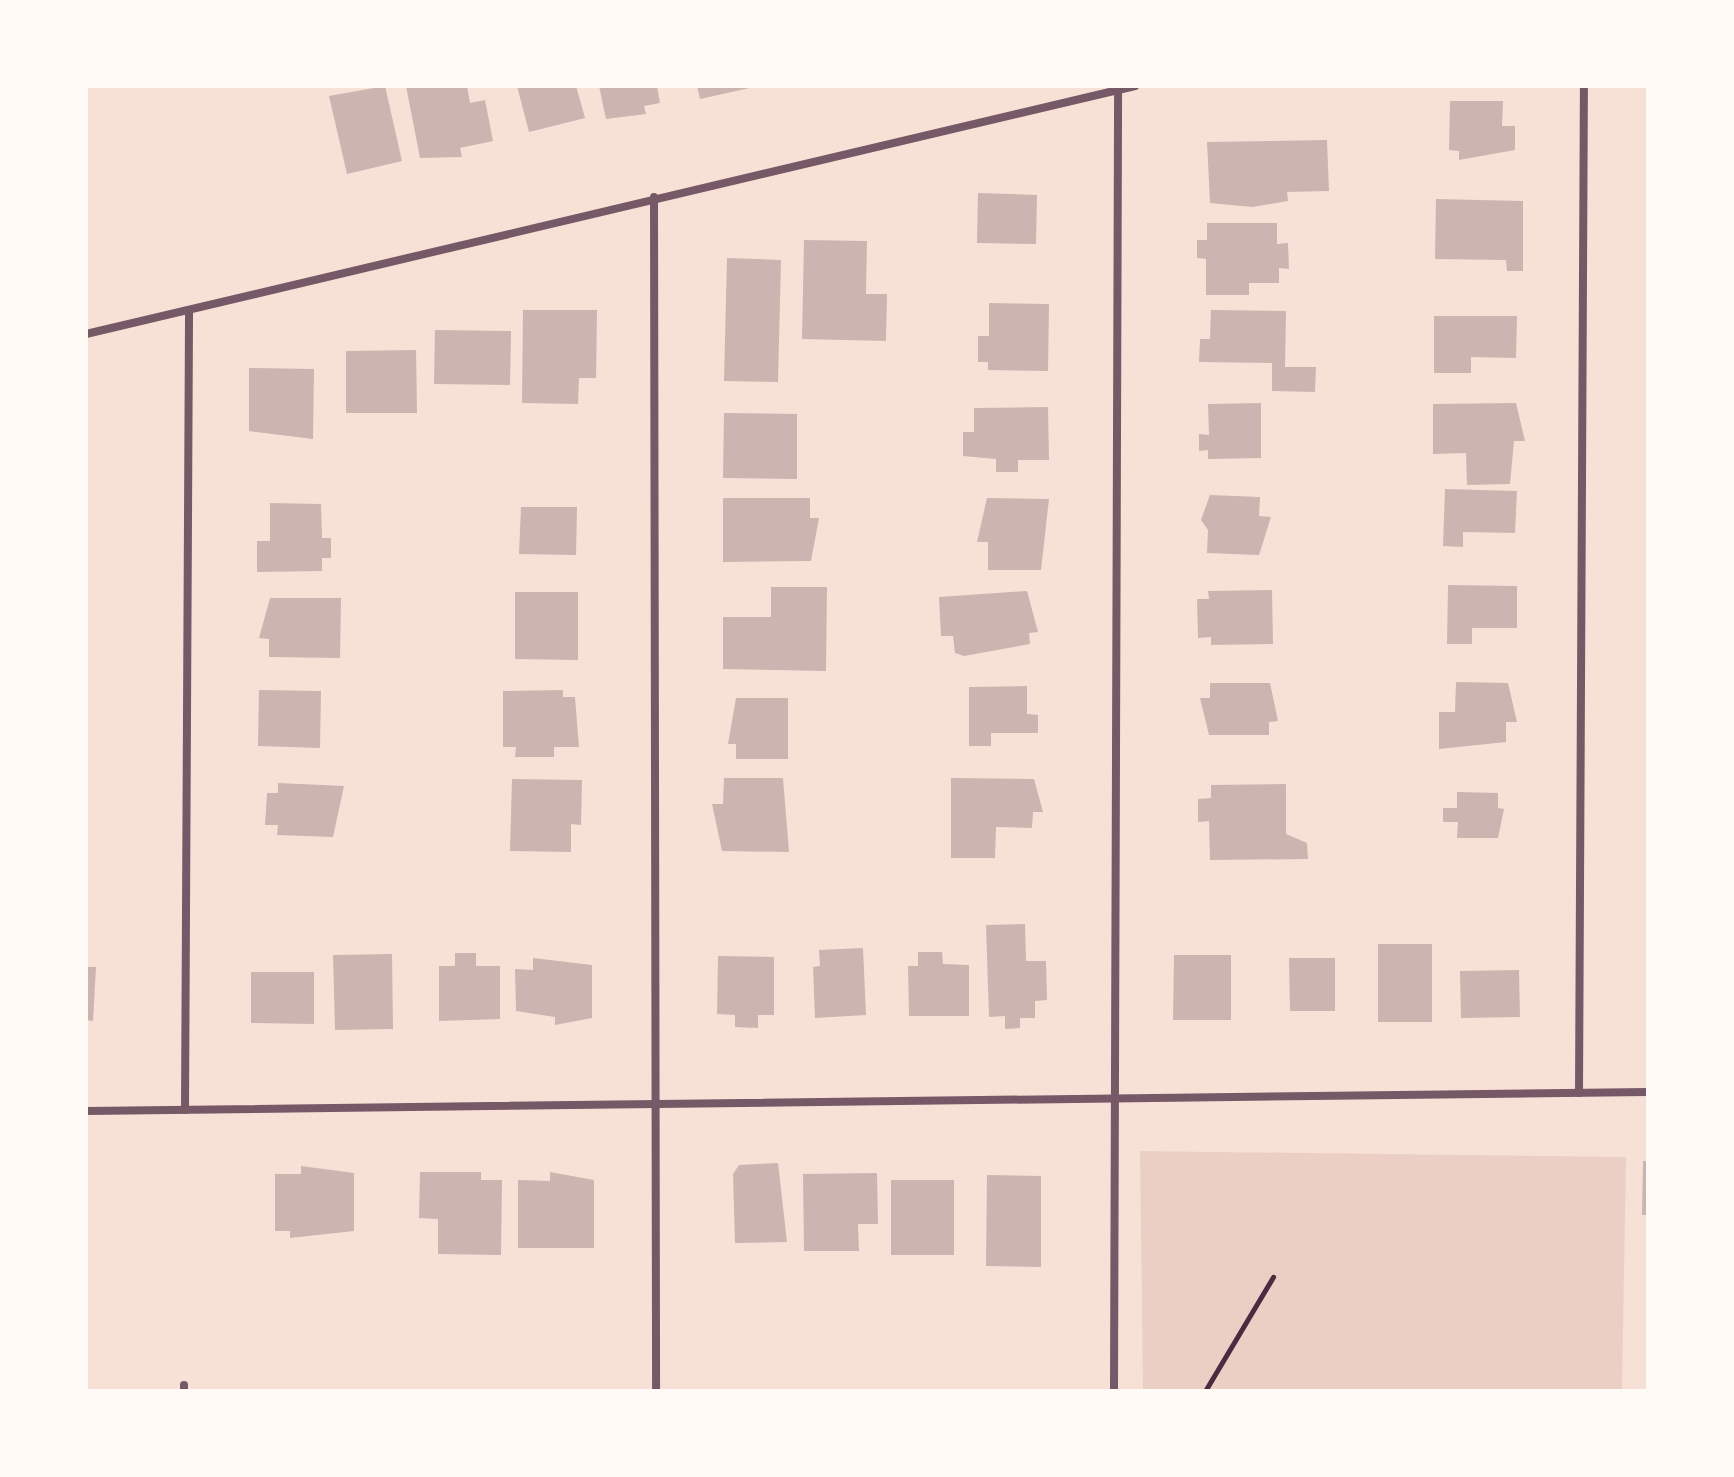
<!DOCTYPE html>
<html>
<head>
<meta charset="utf-8">
<style>
  body { margin:0 }
  #map { position:relative; width:1734px; height:1477px; overflow:hidden; background:#f7e1d7; font-family:Commissioner,sans-serif }
  div>[style] { position:absolute }
  .green>* { inset:0; background:#ebcfc5 }
  .building>* { inset:0; background:#ccb4b1 }
  .path>* { height:5px; margin:-2.5px; padding:0 2.5px; transform-origin:2.5px; border-radius:2.5px; background:#4a2c40 }
  .minor>* { height:8px; margin:-4px; padding:0 4px; transform-origin:4px; border-radius:4px; background:#755966 }
  span { translate:-50% -50%; white-space:nowrap; text-align:center; line-height:1.15; -webkit-text-stroke:6px #fffaf5; paint-order:stroke }
  .frame { position:absolute; inset:0; border:88px solid #fffaf5; pointer-events:none }
</style>
</head>
<body>
<div id="map">
  <div class="green">
    <div style="clip-path:polygon(1140px 1151px,1626px 1157px,1622px 1391px,1143px 1391px)"></div>
  </div>
  <div class="building">
    <div style="clip-path:polygon(385px 86px,402px 161px,347px 174px,329px 96px)"></div>
    <div style="clip-path:polygon(406px 86px,467px 86px,470px 103px,485px 100px,493px 141px,460px 148px,462px 157px,420px 158px)"></div>
    <div style="clip-path:polygon(517px 86px,576px 86px,585px 118px,529px 132px)"></div>
    <div style="clip-path:polygon(599px 86px,657px 86px,660px 103px,644px 106px,646px 114px,606px 119px)"></div>
    <div style="clip-path:polygon(697px 86px,754px 86px,754px 87px,700px 99px)"></div>
    <div style="clip-path:polygon(1450px 101px,1503px 101px,1502px 126px,1515px 126px,1515px 150px,1459px 160px,1459px 151px,1449px 150px)"></div>
    <div style="clip-path:polygon(1327px 140px,1329px 191px,1287px 192px,1288px 201px,1252px 207px,1210px 203px,1207px 142px)"></div>
    <div style="clip-path:polygon(978px 193px,1037px 195px,1036px 244px,977px 243px)"></div>
    <div style="clip-path:polygon(1436px 199px,1523px 201px,1523px 271px,1507px 271px,1506px 260px,1435px 259px)"></div>
    <div style="clip-path:polygon(1207px 223px,1277px 223px,1277px 244px,1288px 243px,1289px 269px,1279px 268px,1279px 283px,1249px 283px,1249px 295px,1206px 295px,1206px 259px,1197px 258px,1197px 240px,1207px 240px)"></div>
    <div style="clip-path:polygon(804px 240px,867px 241px,866px 294px,887px 294px,886px 341px,802px 339px)"></div>
    <div style="clip-path:polygon(727px 258px,781px 260px,778px 382px,724px 381px)"></div>
    <div style="clip-path:polygon(989px 303px,1049px 304px,1048px 371px,988px 370px,988px 362px,978px 362px,978px 336px,989px 336px)"></div>
    <div style="clip-path:polygon(523px 310px,597px 310px,596px 378px,579px 378px,578px 404px,522px 403px)"></div>
    <div style="clip-path:polygon(1211px 310px,1286px 311px,1285px 367px,1316px 367px,1315px 392px,1272px 391px,1272px 363px,1199px 362px,1200px 339px,1210px 339px)"></div>
    <div style="clip-path:polygon(1434px 316px,1517px 316px,1516px 358px,1471px 357px,1471px 373px,1434px 373px)"></div>
    <div style="clip-path:polygon(435px 330px,511px 331px,510px 385px,434px 384px)"></div>
    <div style="clip-path:polygon(416px 350px,417px 413px,346px 413px,346px 351px)"></div>
    <div style="clip-path:polygon(249px 368px,314px 369px,313px 439px,249px 431px)"></div>
    <div style="clip-path:polygon(1261px 403px,1261px 458px,1208px 459px,1208px 450px,1199px 451px,1199px 434px,1209px 435px,1208px 404px)"></div>
    <div style="clip-path:polygon(1516px 403px,1525px 441px,1514px 441px,1510px 484px,1467px 485px,1466px 453px,1433px 454px,1433px 404px)"></div>
    <div style="clip-path:polygon(1048px 407px,1049px 460px,1018px 460px,1018px 472px,996px 472px,996px 459px,963px 456px,963px 432px,974px 432px,974px 408px)"></div>
    <div style="clip-path:polygon(724px 413px,797px 414px,797px 479px,723px 478px)"></div>
    <div style="clip-path:polygon(1445px 489px,1517px 491px,1515px 533px,1463px 532px,1463px 547px,1443px 546px)"></div>
    <div style="clip-path:polygon(1210px 495px,1260px 497px,1259px 516px,1271px 517px,1259px 555px,1207px 553px,1208px 530px,1201px 520px)"></div>
    <div style="clip-path:polygon(723px 498px,810px 498px,810px 518px,819px 518px,811px 561px,723px 562px)"></div>
    <div style="clip-path:polygon(987px 498px,1049px 499px,1041px 570px,988px 570px,988px 542px,977px 542px)"></div>
    <div style="clip-path:polygon(270px 503px,321px 504px,322px 538px,331px 538px,331px 558px,322px 558px,322px 571px,257px 572px,257px 541px,270px 541px)"></div>
    <div style="clip-path:polygon(521px 507px,577px 507px,576px 555px,519px 554px)"></div>
    <div style="clip-path:polygon(1448px 585px,1517px 586px,1517px 628px,1472px 628px,1472px 644px,1447px 644px)"></div>
    <div style="clip-path:polygon(771px 587px,827px 587px,826px 671px,723px 669px,723px 617px,771px 617px)"></div>
    <div style="clip-path:polygon(1272px 590px,1273px 644px,1211px 645px,1211px 637px,1198px 638px,1197px 599px,1209px 599px,1208px 591px)"></div>
    <div style="clip-path:polygon(1027px 591px,1038px 632px,1029px 633px,1030px 644px,964px 656px,955px 653px,953px 636px,941px 636px,939px 597px)"></div>
    <div style="clip-path:polygon(515px 592px,578px 592px,578px 660px,515px 659px)"></div>
    <div style="clip-path:polygon(270px 598px,341px 598px,340px 658px,269px 657px,269px 639px,259px 638px)"></div>
    <div style="clip-path:polygon(1456px 682px,1508px 683px,1517px 722px,1506px 722px,1506px 742px,1439px 749px,1439px 712px,1455px 712px)"></div>
    <div style="clip-path:polygon(1210px 683px,1270px 683px,1278px 721px,1269px 722px,1269px 735px,1209px 735px,1200px 698px,1210px 698px)"></div>
    <div style="clip-path:polygon(1027px 686px,1027px 714px,1038px 715px,1038px 733px,991px 733px,991px 746px,969px 746px,969px 687px)"></div>
    <div style="clip-path:polygon(259px 690px,321px 691px,320px 748px,258px 746px)"></div>
    <div style="clip-path:polygon(563px 690px,563px 697px,575px 697px,579px 747px,554px 747px,554px 757px,515px 757px,516px 747px,503px 747px,503px 691px)"></div>
    <div style="clip-path:polygon(736px 698px,788px 698px,788px 759px,736px 759px,736px 744px,728px 744px)"></div>
    <div style="clip-path:polygon(724px 778px,783px 778px,789px 852px,722px 851px,712px 804px,723px 804px)"></div>
    <div style="clip-path:polygon(951px 778px,1034px 779px,1043px 812px,1033px 812px,1032px 828px,996px 827px,995px 858px,951px 858px)"></div>
    <div style="clip-path:polygon(512px 779px,582px 780px,581px 825px,571px 824px,571px 852px,510px 851px)"></div>
    <div style="clip-path:polygon(278px 783px,344px 786px,333px 837px,277px 835px,278px 825px,265px 825px,267px 793px,278px 793px)"></div>
    <div style="clip-path:polygon(1286px 784px,1286px 834px,1307px 843px,1308px 859px,1210px 860px,1209px 821px,1198px 822px,1198px 799px,1211px 798px,1211px 785px)"></div>
    <div style="clip-path:polygon(1457px 792px,1498px 793px,1498px 808px,1504px 809px,1498px 838px,1457px 838px,1458px 822px,1443px 822px,1443px 808px,1457px 808px)"></div>
    <div style="clip-path:polygon(1025px 924px,1026px 961px,1046px 961px,1047px 1000px,1035px 1001px,1035px 1018px,1020px 1018px,1020px 1028px,1005px 1029px,1005px 1016px,989px 1017px,986px 925px)"></div>
    <div style="clip-path:polygon(1378px 944px,1432px 944px,1432px 1022px,1378px 1022px)"></div>
    <div style="clip-path:polygon(863px 948px,866px 1015px,815px 1018px,813px 967px,820px 966px,819px 950px)"></div>
    <div style="clip-path:polygon(918px 952px,942px 952px,943px 964px,969px 965px,969px 1016px,909px 1016px,908px 966px,918px 966px)"></div>
    <div style="clip-path:polygon(455px 953px,476px 953px,476px 966px,500px 966px,500px 1019px,439px 1021px,439px 966px,455px 966px)"></div>
    <div style="clip-path:polygon(392px 954px,393px 1029px,335px 1030px,333px 955px)"></div>
    <div style="clip-path:polygon(1174px 955px,1231px 955px,1231px 1020px,1173px 1020px)"></div>
    <div style="clip-path:polygon(718px 956px,774px 957px,774px 1015px,758px 1015px,758px 1028px,735px 1027px,735px 1015px,717px 1014px)"></div>
    <div style="clip-path:polygon(533px 958px,592px 965px,592px 1018px,555px 1025px,555px 1017px,516px 1011px,515px 969px,533px 970px)"></div>
    <div style="clip-path:polygon(1289px 958px,1335px 958px,1335px 1011px,1290px 1011px)"></div>
    <div style="clip-path:polygon(86px 967px,96px 967px,93px 1021px,86px 1020px)"></div>
    <div style="clip-path:polygon(1519px 970px,1520px 1017px,1461px 1018px,1460px 971px)"></div>
    <div style="clip-path:polygon(251px 972px,314px 972px,314px 1024px,251px 1023px)"></div>
    <div style="clip-path:polygon(1643px 1161px,1648px 1161px,1648px 1215px,1642px 1215px)"></div>
    <div style="clip-path:polygon(778px 1163px,787px 1242px,735px 1243px,733px 1174px,739px 1165px)"></div>
    <div style="clip-path:polygon(301px 1166px,354px 1173px,354px 1231px,290px 1238px,290px 1231px,275px 1231px,275px 1174px,301px 1174px)"></div>
    <div style="clip-path:polygon(420px 1172px,481px 1172px,481px 1180px,502px 1180px,501px 1255px,438px 1254px,438px 1219px,419px 1218px)"></div>
    <div style="clip-path:polygon(550px 1172px,594px 1180px,594px 1248px,518px 1248px,518px 1180px,550px 1181px)"></div>
    <div style="clip-path:polygon(877px 1173px,878px 1224px,858px 1224px,859px 1251px,804px 1251px,803px 1174px)"></div>
    <div style="clip-path:polygon(987px 1175px,1041px 1176px,1041px 1267px,986px 1266px)"></div>
    <div style="clip-path:polygon(891px 1180px,954px 1180px,954px 1255px,891px 1255px)"></div>
  </div>
  <div class="path">
    <div style="left:1205px;top:1391px;width:133px;rotate:-59.2deg"></div>
  </div>
  <div class="minor">
    <div style="left:654px;top:197px;width:1194px;rotate:89.9deg"></div>
    <div style="left:86px;top:334px;width:1078px;rotate:-13.3deg"></div>
    <div style="left:1579px;top:1093px;width:1007px;rotate:-89.72deg"></div>
    <div style="left:185px;top:1110px;width:797px;rotate:-89.71deg"></div>
    <div style="left:86px;top:1111px;width:1562px;rotate:-0.7deg"></div>
    <div style="left:184px;top:1391px;width:6px;rotate:-90deg"></div>
    <div style="left:1114px;top:1391px;width:1301px;rotate:-89.82deg"></div>
  </div>
  <div class="frame"></div>
</div>
</body>
</html>
